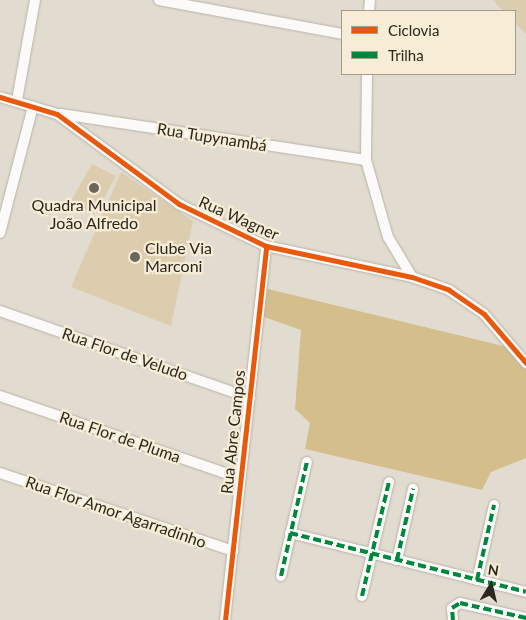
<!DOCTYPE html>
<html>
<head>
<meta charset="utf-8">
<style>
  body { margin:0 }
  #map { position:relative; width:526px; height:620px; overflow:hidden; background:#e2dcd0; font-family:Lato,sans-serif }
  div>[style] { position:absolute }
  .green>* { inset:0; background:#dccdae }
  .forest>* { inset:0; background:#d4be8c }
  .roads { filter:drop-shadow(0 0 1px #b7b2a8) drop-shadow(0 0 1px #b7b2a8) }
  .street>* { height:10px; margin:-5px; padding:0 5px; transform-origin:5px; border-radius:5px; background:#fbfaf8 }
  .quiet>* { height:4px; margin-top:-2px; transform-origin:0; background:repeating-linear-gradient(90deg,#00873e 0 8px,transparent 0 12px) }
  .cycleway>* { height:5px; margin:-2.5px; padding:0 2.5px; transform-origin:2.5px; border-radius:2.5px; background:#e8590c }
  .dots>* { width:14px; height:14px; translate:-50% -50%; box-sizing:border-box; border:2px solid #f7ecd5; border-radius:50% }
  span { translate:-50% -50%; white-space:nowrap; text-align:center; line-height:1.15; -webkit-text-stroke:4.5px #f7ecd5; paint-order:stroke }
  .street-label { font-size:16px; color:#2b271e }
  .poi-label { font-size:16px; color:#2b271e }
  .left { translate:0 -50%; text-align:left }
  .legend { position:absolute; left:341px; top:10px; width:175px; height:65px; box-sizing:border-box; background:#f7ecd5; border:1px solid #a59d8c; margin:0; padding:6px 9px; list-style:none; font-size:15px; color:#2b271e }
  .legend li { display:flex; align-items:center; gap:10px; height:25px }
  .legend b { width:25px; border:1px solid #a59d8c }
  .north { position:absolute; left:466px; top:560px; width:50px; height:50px; -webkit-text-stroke:4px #f7ecd5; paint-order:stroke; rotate:9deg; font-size:14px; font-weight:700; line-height:20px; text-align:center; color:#2b271e }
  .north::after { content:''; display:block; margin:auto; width:18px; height:22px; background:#2b271e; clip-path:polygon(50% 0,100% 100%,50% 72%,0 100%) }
</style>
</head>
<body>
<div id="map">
  <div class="green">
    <div style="clip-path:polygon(493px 0,526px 0,526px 34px,515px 23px,515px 11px,503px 11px)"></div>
    <div style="clip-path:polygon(92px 164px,116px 176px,95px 215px,71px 201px)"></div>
    <div style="clip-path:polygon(121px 172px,193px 221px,171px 326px,71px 287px)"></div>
  </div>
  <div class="forest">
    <div style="clip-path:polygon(264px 288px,511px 348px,526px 365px,526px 458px,491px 472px,482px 490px,305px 449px,310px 423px,295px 409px,301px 330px,264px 317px)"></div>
  </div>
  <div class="roads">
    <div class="street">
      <div style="left:159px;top:0;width:186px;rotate:10.5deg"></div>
      <div style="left:369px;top:11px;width:11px;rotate:-85deg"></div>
      <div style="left:367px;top:74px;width:86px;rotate:90.7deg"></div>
      <div style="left:366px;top:160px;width:80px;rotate:74.1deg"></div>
      <div style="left:388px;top:237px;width:47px;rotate:59deg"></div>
      <div style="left:0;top:97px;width:59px;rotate:16.6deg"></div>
      <div style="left:57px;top:114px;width:152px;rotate:36.4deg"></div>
      <div style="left:179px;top:204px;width:97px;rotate:25.8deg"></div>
      <div style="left:266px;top:246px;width:149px;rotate:12deg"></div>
      <div style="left:412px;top:277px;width:39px;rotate:19deg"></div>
      <div style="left:449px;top:290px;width:42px;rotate:34.4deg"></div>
      <div style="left:484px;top:314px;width:65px;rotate:49.4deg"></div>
      <div style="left:17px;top:100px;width:102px;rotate:-79.8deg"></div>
      <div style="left:61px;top:114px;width:308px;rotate:8.6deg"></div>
      <div style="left:0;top:233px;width:131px;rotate:-75.4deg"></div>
      <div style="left:0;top:311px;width:265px;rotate:19.2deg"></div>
      <div style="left:0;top:396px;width:254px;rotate:18.9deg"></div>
      <div style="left:0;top:473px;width:246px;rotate:18.5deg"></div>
      <div style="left:290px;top:533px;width:243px;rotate:14deg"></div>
      <div style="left:397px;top:560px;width:73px;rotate:-77.3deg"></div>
      <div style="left:281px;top:576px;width:117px;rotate:-77.2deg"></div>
      <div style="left:477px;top:580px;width:77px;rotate:-77.2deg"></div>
      <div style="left:362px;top:596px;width:117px;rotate:-76.7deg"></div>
      <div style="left:225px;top:620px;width:376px;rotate:-83.7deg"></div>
      <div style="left:453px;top:620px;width:12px;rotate:-95deg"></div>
      <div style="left:452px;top:608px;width:9px;rotate:-32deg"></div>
      <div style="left:460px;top:603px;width:68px;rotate:12.8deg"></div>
    </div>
  </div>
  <div class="quiet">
    <div style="left:290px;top:533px;width:243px;rotate:14deg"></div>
    <div style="left:397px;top:560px;width:73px;rotate:-77.3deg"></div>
    <div style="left:281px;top:576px;width:117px;rotate:-77.2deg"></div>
    <div style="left:477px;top:580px;width:77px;rotate:-77.2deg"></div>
    <div style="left:362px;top:596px;width:117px;rotate:-76.7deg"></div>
    <div style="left:453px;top:620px;width:12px;rotate:-95deg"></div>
    <div style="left:452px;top:608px;width:9px;rotate:-32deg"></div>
    <div style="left:460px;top:603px;width:68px;rotate:12.8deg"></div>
  </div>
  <div class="cycleway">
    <div style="left:0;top:97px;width:59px;rotate:16.6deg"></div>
    <div style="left:57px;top:114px;width:152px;rotate:36.4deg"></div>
    <div style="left:179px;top:204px;width:97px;rotate:25.8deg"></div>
    <div style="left:266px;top:246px;width:149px;rotate:12deg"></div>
    <div style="left:412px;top:277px;width:39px;rotate:19deg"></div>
    <div style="left:449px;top:290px;width:42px;rotate:34.4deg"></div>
    <div style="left:484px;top:314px;width:65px;rotate:49.4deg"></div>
    <div style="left:225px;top:620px;width:376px;rotate:-83.7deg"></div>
  </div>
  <div class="dots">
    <div style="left:94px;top:188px;background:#6b665c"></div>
    <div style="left:135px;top:257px;background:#6b665c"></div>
  </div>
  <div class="street-label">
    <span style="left:212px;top:137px;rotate:9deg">Rua Tupynambá</span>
    <span style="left:239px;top:218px;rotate:24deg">Rua Wagner</span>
    <span style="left:125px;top:354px;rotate:19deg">Rua Flor de Veludo</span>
    <span style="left:233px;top:432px;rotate:-84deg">Rua Abre Campos</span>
    <span style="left:120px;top:437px;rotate:19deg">Rua Flor de Pluma</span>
    <span style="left:116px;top:512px;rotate:19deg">Rua Flor Amor Agarradinho</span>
  </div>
  <div class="poi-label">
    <span style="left:94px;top:214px">Quadra Municipal<br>João Alfredo</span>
    <span class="left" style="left:145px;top:257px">Clube Via<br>Marconi</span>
  </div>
  <ul class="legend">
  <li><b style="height:6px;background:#e8590c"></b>Ciclovia</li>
  <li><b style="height:6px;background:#00873e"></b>Trilha</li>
  </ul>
  <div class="north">N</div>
</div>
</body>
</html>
